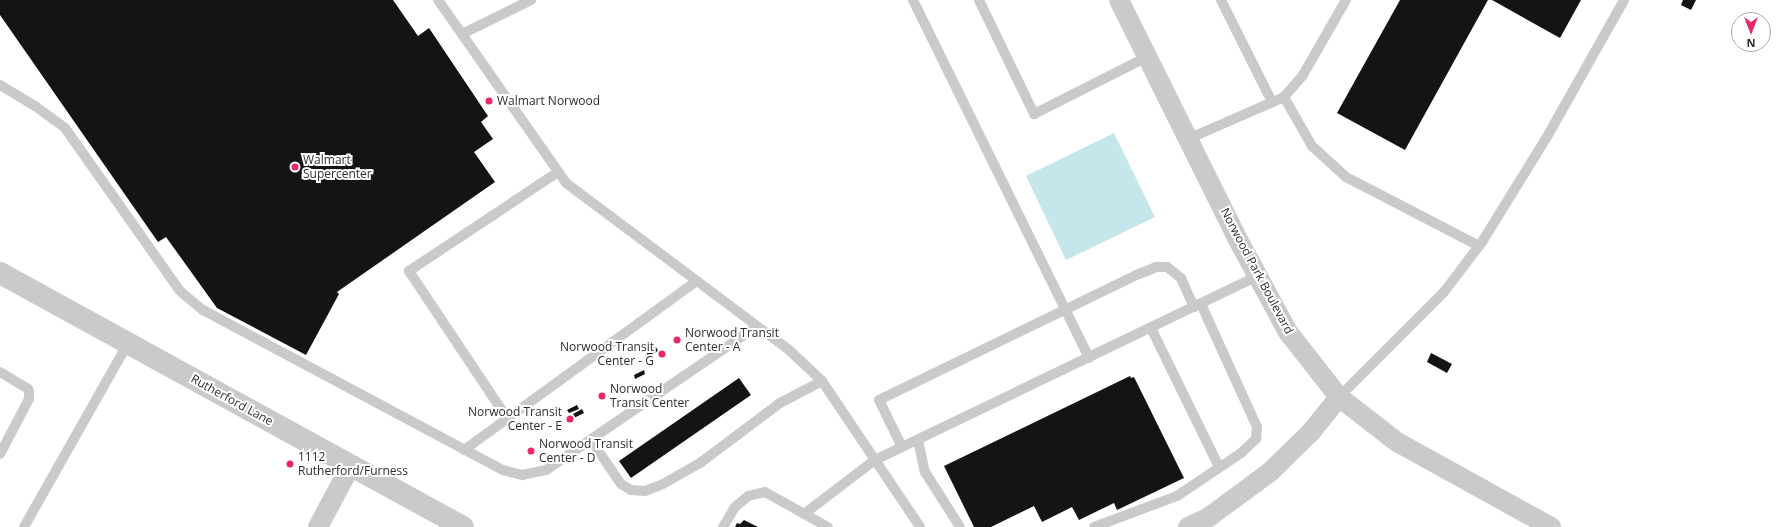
<!DOCTYPE html>
<html>
<head>
<meta charset="utf-8">
<style>
  body { margin:0 }
  #map { position:relative; width:1783px; height:527px; overflow:hidden; background:#fff; font-family:"Open Sans",sans-serif }
  div>[style] { position:absolute }
  .water>* { inset:0; background:#c5e7ec }
  .building>* { inset:0; background:#141414 }
  .service>* { height:10px; margin:-5px; padding:0 5px; transform-origin:5px; border-radius:5px; background:#cacaca }
  .minor>* { height:20px; margin:-10px; padding:0 10px; transform-origin:10px; border-radius:10px; background:#cacaca }
  .tertiary>* { height:22px; margin:-11px; padding:0 11px; transform-origin:11px; border-radius:11px; background:#cacaca }
  .dots>* { width:11px; height:11px; translate:-50% -50%; box-sizing:border-box; border:2px solid #fff; border-radius:50% }
  span { translate:-50% -50%; white-space:nowrap; text-align:center; line-height:1.15; -webkit-text-stroke:4px #fff; paint-order:stroke }
  .poi-label { font-size:12px; color:#2d2d2d }
  .left { translate:0 -50%; text-align:left }
  .right { translate:-100% -50%; text-align:right }
  .street-label { font-size:12px; color:#2d2d2d }
  .north { position:absolute; left:1731px; top:12px; width:40px; height:40px; box-sizing:border-box; background:#fff; border:1px solid #ababab; border-radius:50%; rotate:180deg; font-size:11px; font-weight:700; line-height:16px; text-align:center; color:#2d2d2d }
  .north::after { content:''; display:block; margin:auto; width:14px; height:18px; background:#eb2867; clip-path:polygon(50% 0,100% 100%,50% 72%,0 100%) }
</style>
</head>
<body>
<div id="map">
  <div class="water">
    <div style="clip-path:polygon(1114px 133px,1155px 217px,1066px 260px,1026px 176px)"></div>
  </div>
  <div class="building">
    <div style="clip-path:polygon(0 0,393px 0,418px 36px,429px 28px,488px 116px,481px 122px,493px 139px,474px 152px,495px 182px,337px 292px,339px 294px,306px 355px,217px 308px,166px 237px,158px 242px,0 15px)"></div>
    <div style="clip-path:polygon(1400px 0,1488px 0,1405px 150px,1337px 113px)"></div>
    <div style="clip-path:polygon(1492px 0,1581px 0,1560px 38px)"></div>
    <div style="clip-path:polygon(1683px 0,1696px 0,1691px 10px,1681px 5px)"></div>
    <div style="clip-path:polygon(656px 347px,658px 351px,648px 356px,646px 352px)"></div>
    <div style="clip-path:polygon(1431px 353px,1452px 364px,1447px 373px,1427px 362px)"></div>
    <div style="clip-path:polygon(644px 370px,645px 374px,635px 379px,634px 375px)"></div>
    <div style="clip-path:polygon(1130px 376px,1131px 378px,1134px 377px,1184px 478px,1117px 510px,1114px 503px,1079px 520px,1072px 507px,1042px 522px,1034px 506px,991px 527px,974px 527px,944px 466px)"></div>
    <div style="clip-path:polygon(739px 378px,751px 395px,631px 478px,619px 461px)"></div>
    <div style="clip-path:polygon(577px 405px,579px 409px,569px 413px,567px 410px)"></div>
    <div style="clip-path:polygon(582px 409px,584px 413px,574px 418px,573px 414px)"></div>
    <div style="clip-path:polygon(744px 520px,758px 527px,735px 527px,737px 523px,740px 524px)"></div>
  </div>
  <div class="service">
    <div style="left:438px;top:0;width:223px;rotate:55deg"></div>
    <div style="left:566px;top:183px;width:277px;rotate:36.8deg"></div>
    <div style="left:788px;top:349px;width:47px;rotate:43.3deg"></div>
    <div style="left:822px;top:381px;width:176px;rotate:56.1deg"></div>
    <div style="left:913px;top:0;width:399px;rotate:63.8deg"></div>
    <div style="left:979px;top:0;width:127px;rotate:64.2deg"></div>
    <div style="left:1034px;top:114px;width:127px;rotate:-26.8deg"></div>
    <div style="left:1221px;top:0;width:114px;rotate:63.4deg"></div>
    <div style="left:462px;top:34px;width:77px;rotate:-26.2deg"></div>
    <div style="left:0;top:85px;width:41px;rotate:31deg"></div>
    <div style="left:35px;top:106px;width:37px;rotate:36deg"></div>
    <div style="left:65px;top:128px;width:199px;rotate:54.8deg"></div>
    <div style="left:180px;top:291px;width:30px;rotate:40deg"></div>
    <div style="left:203px;top:310px;width:340px;rotate:28.1deg"></div>
    <div style="left:503px;top:470px;width:20px;rotate:15deg"></div>
    <div style="left:522px;top:475px;width:25px;rotate:-12deg"></div>
    <div style="left:546px;top:470px;width:255px;rotate:-34.3deg"></div>
    <div style="left:1284px;top:97px;width:56px;rotate:60.3deg"></div>
    <div style="left:1312px;top:146px;width:46px;rotate:42.4deg"></div>
    <div style="left:1346px;top:177px;width:150px;rotate:27.4deg"></div>
    <div style="left:1188px;top:139px;width:105px;rotate:-23.6deg"></div>
    <div style="left:1284px;top:97px;width:29px;rotate:-49deg"></div>
    <div style="left:1303px;top:75px;width:86px;rotate:-60.2deg"></div>
    <div style="left:1151px;top:328px;width:155px;rotate:63.9deg"></div>
    <div style="left:0;top:372px;width:33px;rotate:31deg"></div>
    <div style="left:28px;top:389px;width:3px;rotate:72deg"></div>
    <div style="left:29px;top:392px;width:7px;rotate:90deg"></div>
    <div style="left:29px;top:399px;width:62px;rotate:117.8deg"></div>
    <div style="left:1339px;top:397px;width:148px;rotate:-45deg"></div>
    <div style="left:1444px;top:292px;width:63px;rotate:-52.8deg"></div>
    <div style="left:1482px;top:242px;width:126px;rotate:-58.3deg"></div>
    <div style="left:1548px;top:135px;width:155px;rotate:-60.6deg"></div>
    <div style="left:507px;top:418px;width:177px;rotate:-123.7deg"></div>
    <div style="left:409px;top:271px;width:179px;rotate:-33.6deg"></div>
    <div style="left:591px;top:440px;width:53px;rotate:55.7deg"></div>
    <div style="left:621px;top:484px;width:12px;rotate:31deg"></div>
    <div style="left:631px;top:490px;width:14px;rotate:4deg"></div>
    <div style="left:645px;top:491px;width:19px;rotate:-21deg"></div>
    <div style="left:663px;top:484px;width:43px;rotate:-29.6deg"></div>
    <div style="left:700px;top:463px;width:100px;rotate:-36.9deg"></div>
    <div style="left:780px;top:403px;width:47px;rotate:-27.6deg"></div>
    <div style="left:918px;top:440px;width:33px;rotate:78deg"></div>
    <div style="left:925px;top:472px;width:65px;rotate:57.5deg"></div>
    <div style="left:902px;top:447px;width:52px;rotate:-116.1deg"></div>
    <div style="left:879px;top:400px;width:289px;rotate:-25.9deg"></div>
    <div style="left:1139px;top:274px;width:18px;rotate:-22deg"></div>
    <div style="left:1156px;top:267px;width:11px"></div>
    <div style="left:1167px;top:267px;width:18px;rotate:38deg"></div>
    <div style="left:1181px;top:278px;width:32px;rotate:66deg"></div>
    <div style="left:464px;top:450px;width:288px;rotate:-36deg"></div>
    <div style="left:804px;top:514px;width:89px;rotate:-37.3deg"></div>
    <div style="left:875px;top:460px;width:425px;rotate:-25.7deg"></div>
    <div style="left:24px;top:527px;width:211px;rotate:-60.5deg"></div>
    <div style="left:723px;top:527px;width:23px;rotate:-59deg"></div>
    <div style="left:735px;top:507px;width:17px;rotate:-40deg"></div>
    <div style="left:748px;top:496px;width:17px;rotate:-13deg"></div>
    <div style="left:765px;top:492px;width:72px;rotate:29.1deg"></div>
    <div style="left:1094px;top:527px;width:89px;rotate:-20.5deg"></div>
    <div style="left:1177px;top:496px;width:77px;rotate:-33.9deg"></div>
    <div style="left:1241px;top:453px;width:21px;rotate:-43deg"></div>
    <div style="left:1256px;top:439px;width:12px;rotate:-85deg"></div>
    <div style="left:1257px;top:427px;width:135px;rotate:-114.5deg"></div>
  </div>
  <div class="minor">
    <div style="left:1119px;top:0;width:263px;rotate:63.6deg"></div>
    <div style="left:1236px;top:236px;width:109px;rotate:61.6deg"></div>
    <div style="left:1288px;top:332px;width:83px;rotate:51.9deg"></div>
    <div style="left:1339px;top:397px;width:73px;rotate:37.8deg"></div>
    <div style="left:1397px;top:442px;width:176px;rotate:28.9deg"></div>
    <div style="left:318px;top:527px;width:70px;rotate:-62deg"></div>
    <div style="left:1188px;top:527px;width:23px;rotate:-25deg"></div>
    <div style="left:1209px;top:517px;width:76px;rotate:-36.4deg"></div>
    <div style="left:1270px;top:472px;width:57px;rotate:-44.3deg"></div>
    <div style="left:1311px;top:432px;width:45px;rotate:-51.3deg"></div>
  </div>
  <div class="tertiary">
    <div style="left:0;top:273px;width:528px;rotate:28.75deg"></div>
  </div>
  <div class="dots">
    <div style="left:489px;top:101px;background:#eb2867"></div>
    <div style="left:295px;top:167px;background:#eb2867"></div>
    <div style="left:677px;top:340px;background:#eb2867"></div>
    <div style="left:662px;top:354px;background:#eb2867"></div>
    <div style="left:602px;top:396px;background:#eb2867"></div>
    <div style="left:570px;top:419px;background:#eb2867"></div>
    <div style="left:531px;top:451px;background:#eb2867"></div>
    <div style="left:290px;top:464px;background:#eb2867"></div>
  </div>
  <div class="poi-label">
    <span class="left" style="left:497px;top:101px">Walmart Norwood</span>
    <span class="left" style="left:303px;top:167px">Walmart<br>Supercenter</span>
    <span class="left" style="left:685px;top:340px">Norwood Transit<br>Center - A</span>
    <span class="right" style="left:654px;top:354px">Norwood Transit<br>Center - G</span>
    <span class="left" style="left:610px;top:396px">Norwood<br>Transit Center</span>
    <span class="right" style="left:562px;top:419px">Norwood Transit<br>Center - E</span>
    <span class="left" style="left:539px;top:451px">Norwood Transit<br>Center - D</span>
    <span class="left" style="left:298px;top:464px">1112<br>Rutherford/Furness</span>
  </div>
  <div class="street-label">
    <span style="left:1257px;top:271px;rotate:62deg">Norwood Park Boulevard</span>
    <span style="left:232px;top:400px;rotate:29deg">Rutherford Lane</span>
  </div>
  <div class="north">N</div>
</div>
</body>
</html>
